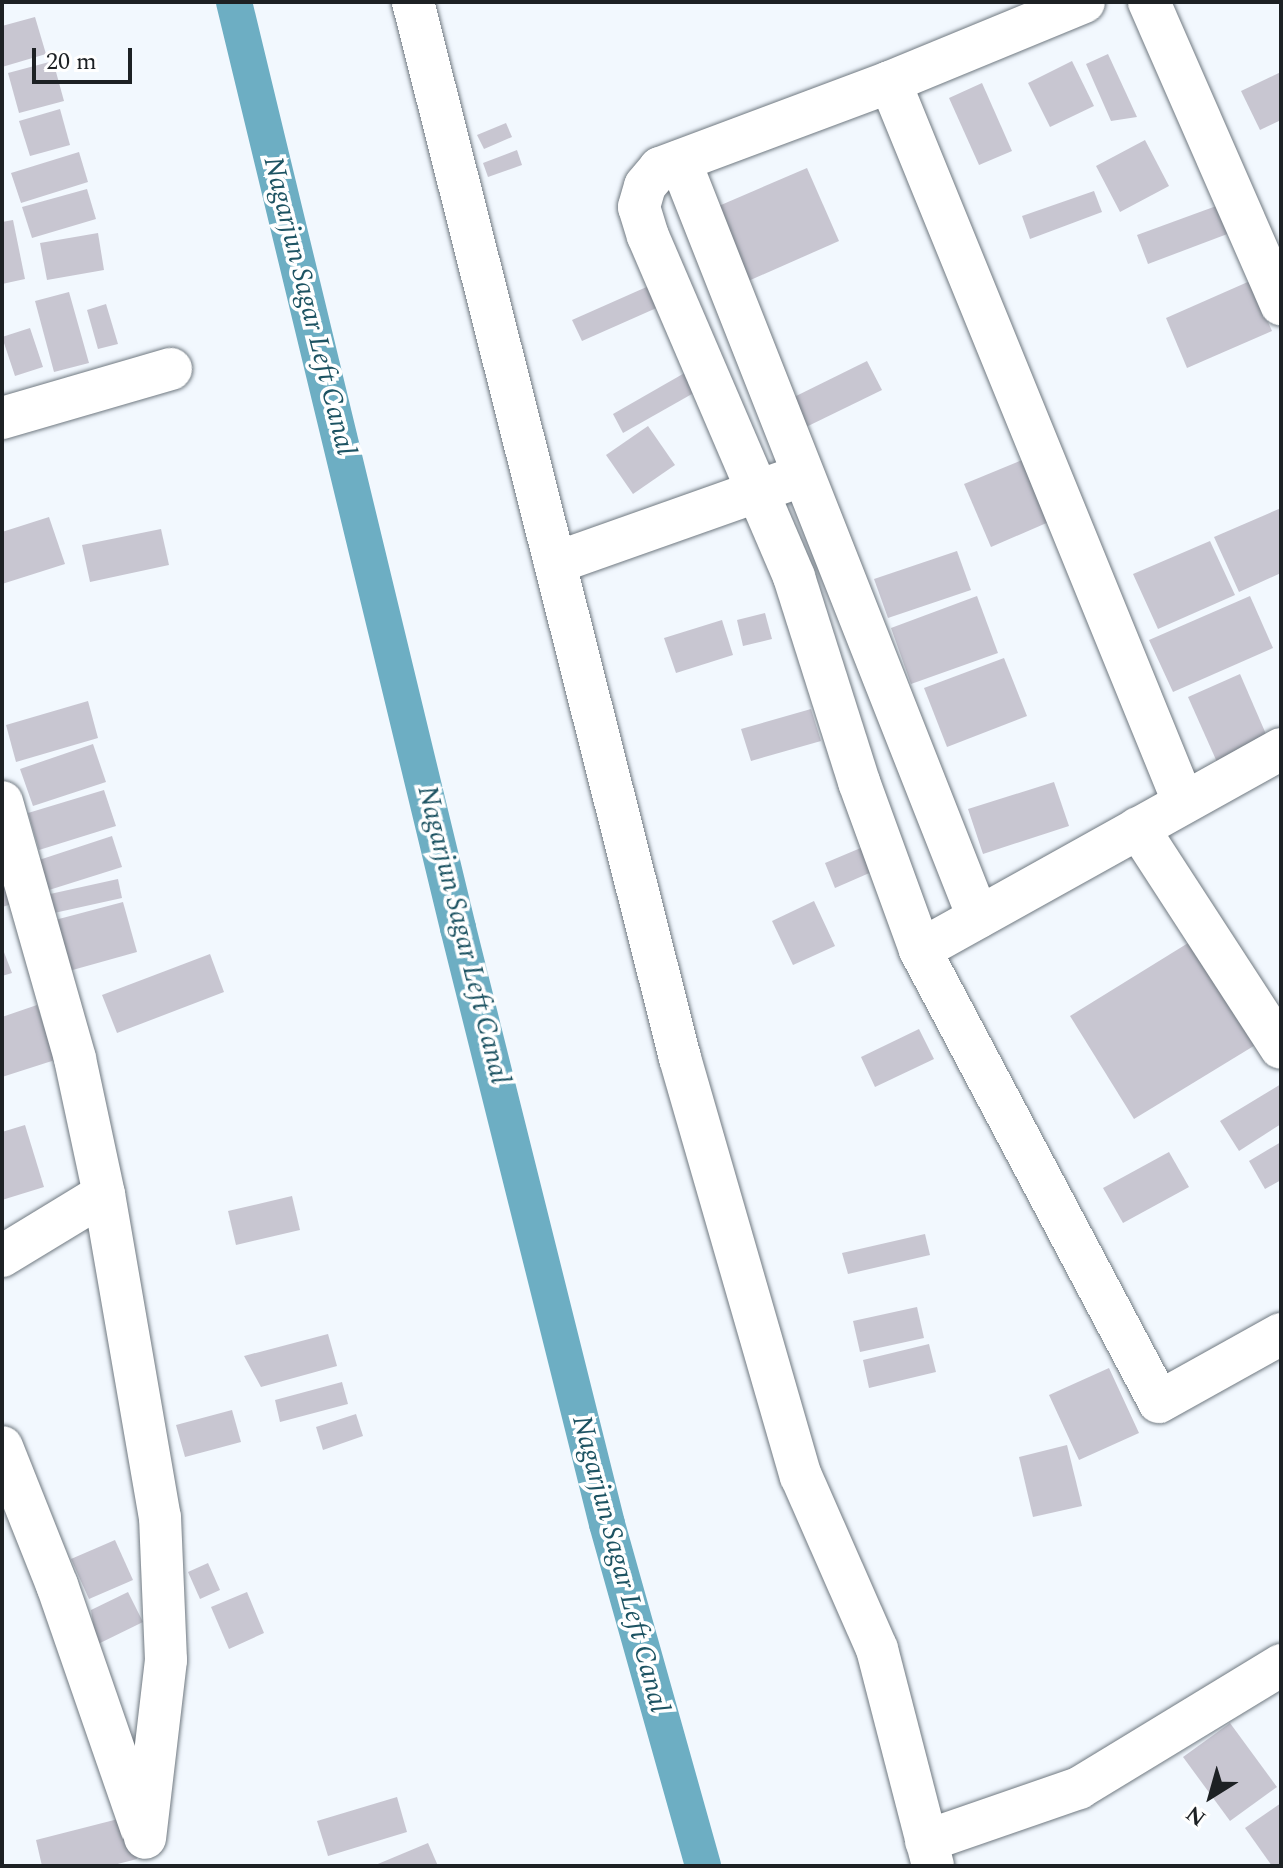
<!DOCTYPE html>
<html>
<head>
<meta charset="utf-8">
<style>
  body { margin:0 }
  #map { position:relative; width:1283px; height:1868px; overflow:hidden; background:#f2f8fe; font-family:Spectral,serif }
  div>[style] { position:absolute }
  .canal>* { height:36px; margin:-18px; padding:0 18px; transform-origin:18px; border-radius:18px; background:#6daec3 }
  .building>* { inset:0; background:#c8c6d1 }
  .roads { filter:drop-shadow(0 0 2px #707981) drop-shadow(0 0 2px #707981) }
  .minor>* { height:42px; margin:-21px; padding:0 21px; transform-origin:21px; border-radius:21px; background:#fff }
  span { translate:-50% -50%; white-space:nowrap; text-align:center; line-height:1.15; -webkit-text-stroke:7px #fff; paint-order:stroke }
  .water-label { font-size:28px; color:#1d5362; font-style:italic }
  .frame { position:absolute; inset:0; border:4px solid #1d2124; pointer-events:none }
  .north { position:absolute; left:1171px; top:1756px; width:80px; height:80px; -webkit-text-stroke:6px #fff; paint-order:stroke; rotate:217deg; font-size:22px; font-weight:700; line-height:32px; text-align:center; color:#1d2124 }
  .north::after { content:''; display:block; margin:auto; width:28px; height:36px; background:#1d2124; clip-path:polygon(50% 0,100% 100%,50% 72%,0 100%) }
  .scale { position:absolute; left:32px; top:48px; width:100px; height:36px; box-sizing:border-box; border:4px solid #1d2124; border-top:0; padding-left:10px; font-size:24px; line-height:28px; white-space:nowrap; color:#1d2124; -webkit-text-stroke:6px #fff; paint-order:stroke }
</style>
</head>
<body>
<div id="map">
  <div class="canal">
    <div style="left:234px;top:2px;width:953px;rotate:76.4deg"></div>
    <div style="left:458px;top:928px;width:614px;rotate:75.96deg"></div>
    <div style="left:607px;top:1524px;width:355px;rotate:74.3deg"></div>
  </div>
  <div class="building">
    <div style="clip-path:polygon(35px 17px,46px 54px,2px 67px,2px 26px)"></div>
    <div style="clip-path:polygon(1108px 54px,1137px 117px,1111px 121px,1086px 64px)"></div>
    <div style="clip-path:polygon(53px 61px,64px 101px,19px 113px,8px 73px)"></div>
    <div style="clip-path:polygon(1072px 61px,1094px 106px,1050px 127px,1028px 83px)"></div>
    <div style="clip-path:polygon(1281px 72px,1281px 120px,1260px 130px,1241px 91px)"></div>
    <div style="clip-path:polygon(982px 83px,1012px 151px,979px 165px,949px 98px)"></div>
    <div style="clip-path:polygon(60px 109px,70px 145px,30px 156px,19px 121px)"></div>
    <div style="clip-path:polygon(506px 123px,512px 137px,484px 149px,477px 135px)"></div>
    <div style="clip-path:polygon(1145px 140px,1169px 186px,1120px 212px,1096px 166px)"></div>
    <div style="clip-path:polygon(517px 150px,522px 165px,488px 177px,483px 163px)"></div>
    <div style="clip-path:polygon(79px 152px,88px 182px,21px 203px,11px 173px)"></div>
    <div style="clip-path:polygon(807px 168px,839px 241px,746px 282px,714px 208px)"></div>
    <div style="clip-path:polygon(87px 189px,96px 219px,32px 238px,22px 207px)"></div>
    <div style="clip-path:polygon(1094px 191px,1102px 212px,1030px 239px,1022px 216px)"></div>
    <div style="clip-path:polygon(1219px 205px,1230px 233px,1148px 264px,1137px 235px)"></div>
    <div style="clip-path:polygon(13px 220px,25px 279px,2px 284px,2px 222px)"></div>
    <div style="clip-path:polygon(98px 233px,104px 270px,47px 280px,40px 243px)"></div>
    <div style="clip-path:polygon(1250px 281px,1272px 331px,1187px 368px,1166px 318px)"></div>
    <div style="clip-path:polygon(651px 285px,661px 306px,582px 341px,572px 320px)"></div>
    <div style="clip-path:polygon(69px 292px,89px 363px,54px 372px,35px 301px)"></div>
    <div style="clip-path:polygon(106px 304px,118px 344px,98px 349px,87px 310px)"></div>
    <div style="clip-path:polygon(30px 328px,43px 367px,15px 376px,2px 337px)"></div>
    <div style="clip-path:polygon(867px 361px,882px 390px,804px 428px,790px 399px)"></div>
    <div style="clip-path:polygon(688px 371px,699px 390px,623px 433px,613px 414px)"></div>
    <div style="clip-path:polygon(648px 426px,675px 465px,633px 494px,606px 455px)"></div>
    <div style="clip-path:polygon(1032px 456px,1058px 518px,991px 547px,964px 484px)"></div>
    <div style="clip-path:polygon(1281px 508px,1281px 573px,1239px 592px,1214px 537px)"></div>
    <div style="clip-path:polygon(49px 517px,65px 564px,2px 584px,2px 532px)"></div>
    <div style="clip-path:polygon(161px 529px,169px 565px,90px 582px,82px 545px)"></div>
    <div style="clip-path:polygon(1210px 541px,1235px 595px,1158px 629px,1133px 574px)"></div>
    <div style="clip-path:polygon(957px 551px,971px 590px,888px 618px,874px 579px)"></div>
    <div style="clip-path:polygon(977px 596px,998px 653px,911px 684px,891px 628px)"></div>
    <div style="clip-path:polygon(1250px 596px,1273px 648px,1173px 692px,1149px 640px)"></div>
    <div style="clip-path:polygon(765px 613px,772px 639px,743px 646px,737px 620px)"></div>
    <div style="clip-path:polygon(722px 620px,733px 655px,676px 673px,664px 638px)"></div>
    <div style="clip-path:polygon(1004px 658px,1027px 716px,947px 747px,924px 688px)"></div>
    <div style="clip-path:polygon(1240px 674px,1272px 748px,1221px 771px,1188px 697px)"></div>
    <div style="clip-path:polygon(88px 701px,98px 738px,16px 762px,6px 725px)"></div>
    <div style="clip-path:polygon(811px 709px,821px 741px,751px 761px,741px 729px)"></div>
    <div style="clip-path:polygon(93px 744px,106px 782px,33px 806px,20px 769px)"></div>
    <div style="clip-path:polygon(1054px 782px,1069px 826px,983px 854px,968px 809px)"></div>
    <div style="clip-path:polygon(104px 790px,116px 826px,39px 850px,28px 813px)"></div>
    <div style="clip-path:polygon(112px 836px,122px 867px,49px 890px,39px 860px)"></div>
    <div style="clip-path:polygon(2px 846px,19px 902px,2px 907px)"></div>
    <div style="clip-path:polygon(863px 847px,874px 871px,835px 888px,825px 863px)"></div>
    <div style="clip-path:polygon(118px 879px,122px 898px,54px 913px,50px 894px)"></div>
    <div style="clip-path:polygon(814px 901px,835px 946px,793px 965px,772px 921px)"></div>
    <div style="clip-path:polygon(123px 902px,137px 952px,69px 971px,55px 920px)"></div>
    <div style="clip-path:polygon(1193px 940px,1257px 1044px,1134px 1119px,1070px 1016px)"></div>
    <div style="clip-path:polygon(2px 947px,12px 973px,2px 976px)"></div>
    <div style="clip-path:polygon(210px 954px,224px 992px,117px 1033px,102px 995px)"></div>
    <div style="clip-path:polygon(37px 1005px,55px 1060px,2px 1077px,2px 1017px)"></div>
    <div style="clip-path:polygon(919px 1029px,934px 1059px,875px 1087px,861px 1057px)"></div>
    <div style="clip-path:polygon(1281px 1084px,1281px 1124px,1239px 1151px,1220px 1121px)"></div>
    <div style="clip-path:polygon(25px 1125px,44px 1187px,2px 1200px,2px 1132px)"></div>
    <div style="clip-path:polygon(1281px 1142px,1281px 1180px,1265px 1189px,1249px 1161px)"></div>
    <div style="clip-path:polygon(1169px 1152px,1189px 1187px,1123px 1223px,1103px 1188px)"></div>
    <div style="clip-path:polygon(292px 1196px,300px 1230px,236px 1245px,228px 1211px)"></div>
    <div style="clip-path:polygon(925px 1234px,930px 1255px,848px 1274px,842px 1253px)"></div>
    <div style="clip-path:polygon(917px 1307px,924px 1338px,860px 1352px,853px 1321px)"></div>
    <div style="clip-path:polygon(328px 1334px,337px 1366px,261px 1387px,244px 1356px)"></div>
    <div style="clip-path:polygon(929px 1344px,936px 1372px,869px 1388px,863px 1360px)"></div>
    <div style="clip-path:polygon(1109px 1368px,1139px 1433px,1079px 1460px,1049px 1395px)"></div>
    <div style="clip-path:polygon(342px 1382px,348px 1404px,280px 1422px,275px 1400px)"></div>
    <div style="clip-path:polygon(232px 1410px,241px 1442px,185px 1457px,176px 1425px)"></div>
    <div style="clip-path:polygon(356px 1414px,363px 1436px,323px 1450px,316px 1427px)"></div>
    <div style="clip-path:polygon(1067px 1445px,1082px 1506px,1033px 1517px,1019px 1457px)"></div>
    <div style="clip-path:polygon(115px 1540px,133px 1580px,89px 1599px,71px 1559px)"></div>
    <div style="clip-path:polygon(208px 1563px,220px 1590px,200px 1599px,188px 1572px)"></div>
    <div style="clip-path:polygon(128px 1592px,143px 1622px,96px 1645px,91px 1610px)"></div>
    <div style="clip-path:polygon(247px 1592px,264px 1633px,229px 1649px,211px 1607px)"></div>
    <div style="clip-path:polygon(1230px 1723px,1277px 1787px,1230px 1821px,1183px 1757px)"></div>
    <div style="clip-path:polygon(397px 1797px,407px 1832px,328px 1856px,317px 1821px)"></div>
    <div style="clip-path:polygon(1281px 1803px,1281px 1866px,1272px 1866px,1245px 1828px)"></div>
    <div style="clip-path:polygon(126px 1817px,137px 1859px,110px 1866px,42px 1866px,36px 1840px)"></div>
    <div style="clip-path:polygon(428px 1843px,438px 1866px,373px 1866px)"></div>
  </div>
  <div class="roads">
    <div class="minor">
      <div style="left:413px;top:2px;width:1089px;rotate:75.81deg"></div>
      <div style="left:680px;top:1058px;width:435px;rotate:73.9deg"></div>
      <div style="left:801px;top:1476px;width:189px;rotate:66.3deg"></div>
      <div style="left:877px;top:1649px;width:224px;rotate:75.5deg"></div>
      <div style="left:1084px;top:2px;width:210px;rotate:157.6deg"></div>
      <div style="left:890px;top:82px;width:246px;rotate:159.5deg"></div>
      <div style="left:660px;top:168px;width:23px;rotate:130deg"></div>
      <div style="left:645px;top:186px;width:22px;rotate:106deg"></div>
      <div style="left:639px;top:207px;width:30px;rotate:73deg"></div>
      <div style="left:648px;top:236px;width:371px;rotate:66.8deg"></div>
      <div style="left:794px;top:577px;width:215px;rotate:72.4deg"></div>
      <div style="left:859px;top:782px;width:179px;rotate:70deg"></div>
      <div style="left:920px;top:950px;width:413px;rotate:-29.1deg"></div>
      <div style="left:1149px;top:2px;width:330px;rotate:66.4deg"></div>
      <div style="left:890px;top:82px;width:776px;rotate:67.83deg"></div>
      <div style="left:680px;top:161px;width:813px;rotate:68.49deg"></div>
      <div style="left:2px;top:418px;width:176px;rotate:-16.2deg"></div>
      <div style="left:555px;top:563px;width:243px;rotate:-19.5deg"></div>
      <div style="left:2px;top:802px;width:267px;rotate:74.1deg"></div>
      <div style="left:75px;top:1059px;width:138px;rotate:77.9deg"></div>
      <div style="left:104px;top:1194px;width:328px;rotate:80.2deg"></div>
      <div style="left:160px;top:1517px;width:143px;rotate:87.6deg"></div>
      <div style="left:166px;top:1660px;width:179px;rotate:96.7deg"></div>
      <div style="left:1138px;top:828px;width:262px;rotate:57deg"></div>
      <div style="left:920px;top:950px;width:511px;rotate:62.13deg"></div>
      <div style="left:1159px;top:1402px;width:140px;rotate:-29.1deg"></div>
      <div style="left:2px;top:1256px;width:119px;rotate:-31.3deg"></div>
      <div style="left:2px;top:1447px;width:149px;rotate:68.3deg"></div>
      <div style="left:57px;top:1585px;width:256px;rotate:70.9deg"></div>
      <div style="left:926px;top:1841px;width:162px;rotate:-19.1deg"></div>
      <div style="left:1079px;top:1788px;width:237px;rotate:-31.3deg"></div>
    </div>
  </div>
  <div class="water-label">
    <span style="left:309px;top:306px;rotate:76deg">Nagarjun Sagar Left Canal</span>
    <span style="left:463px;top:935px;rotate:76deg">Nagarjun Sagar Left Canal</span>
    <span style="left:620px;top:1564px;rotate:75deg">Nagarjun Sagar Left Canal</span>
  </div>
  <div class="frame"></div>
  <div class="north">N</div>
  <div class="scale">20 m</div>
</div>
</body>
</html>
